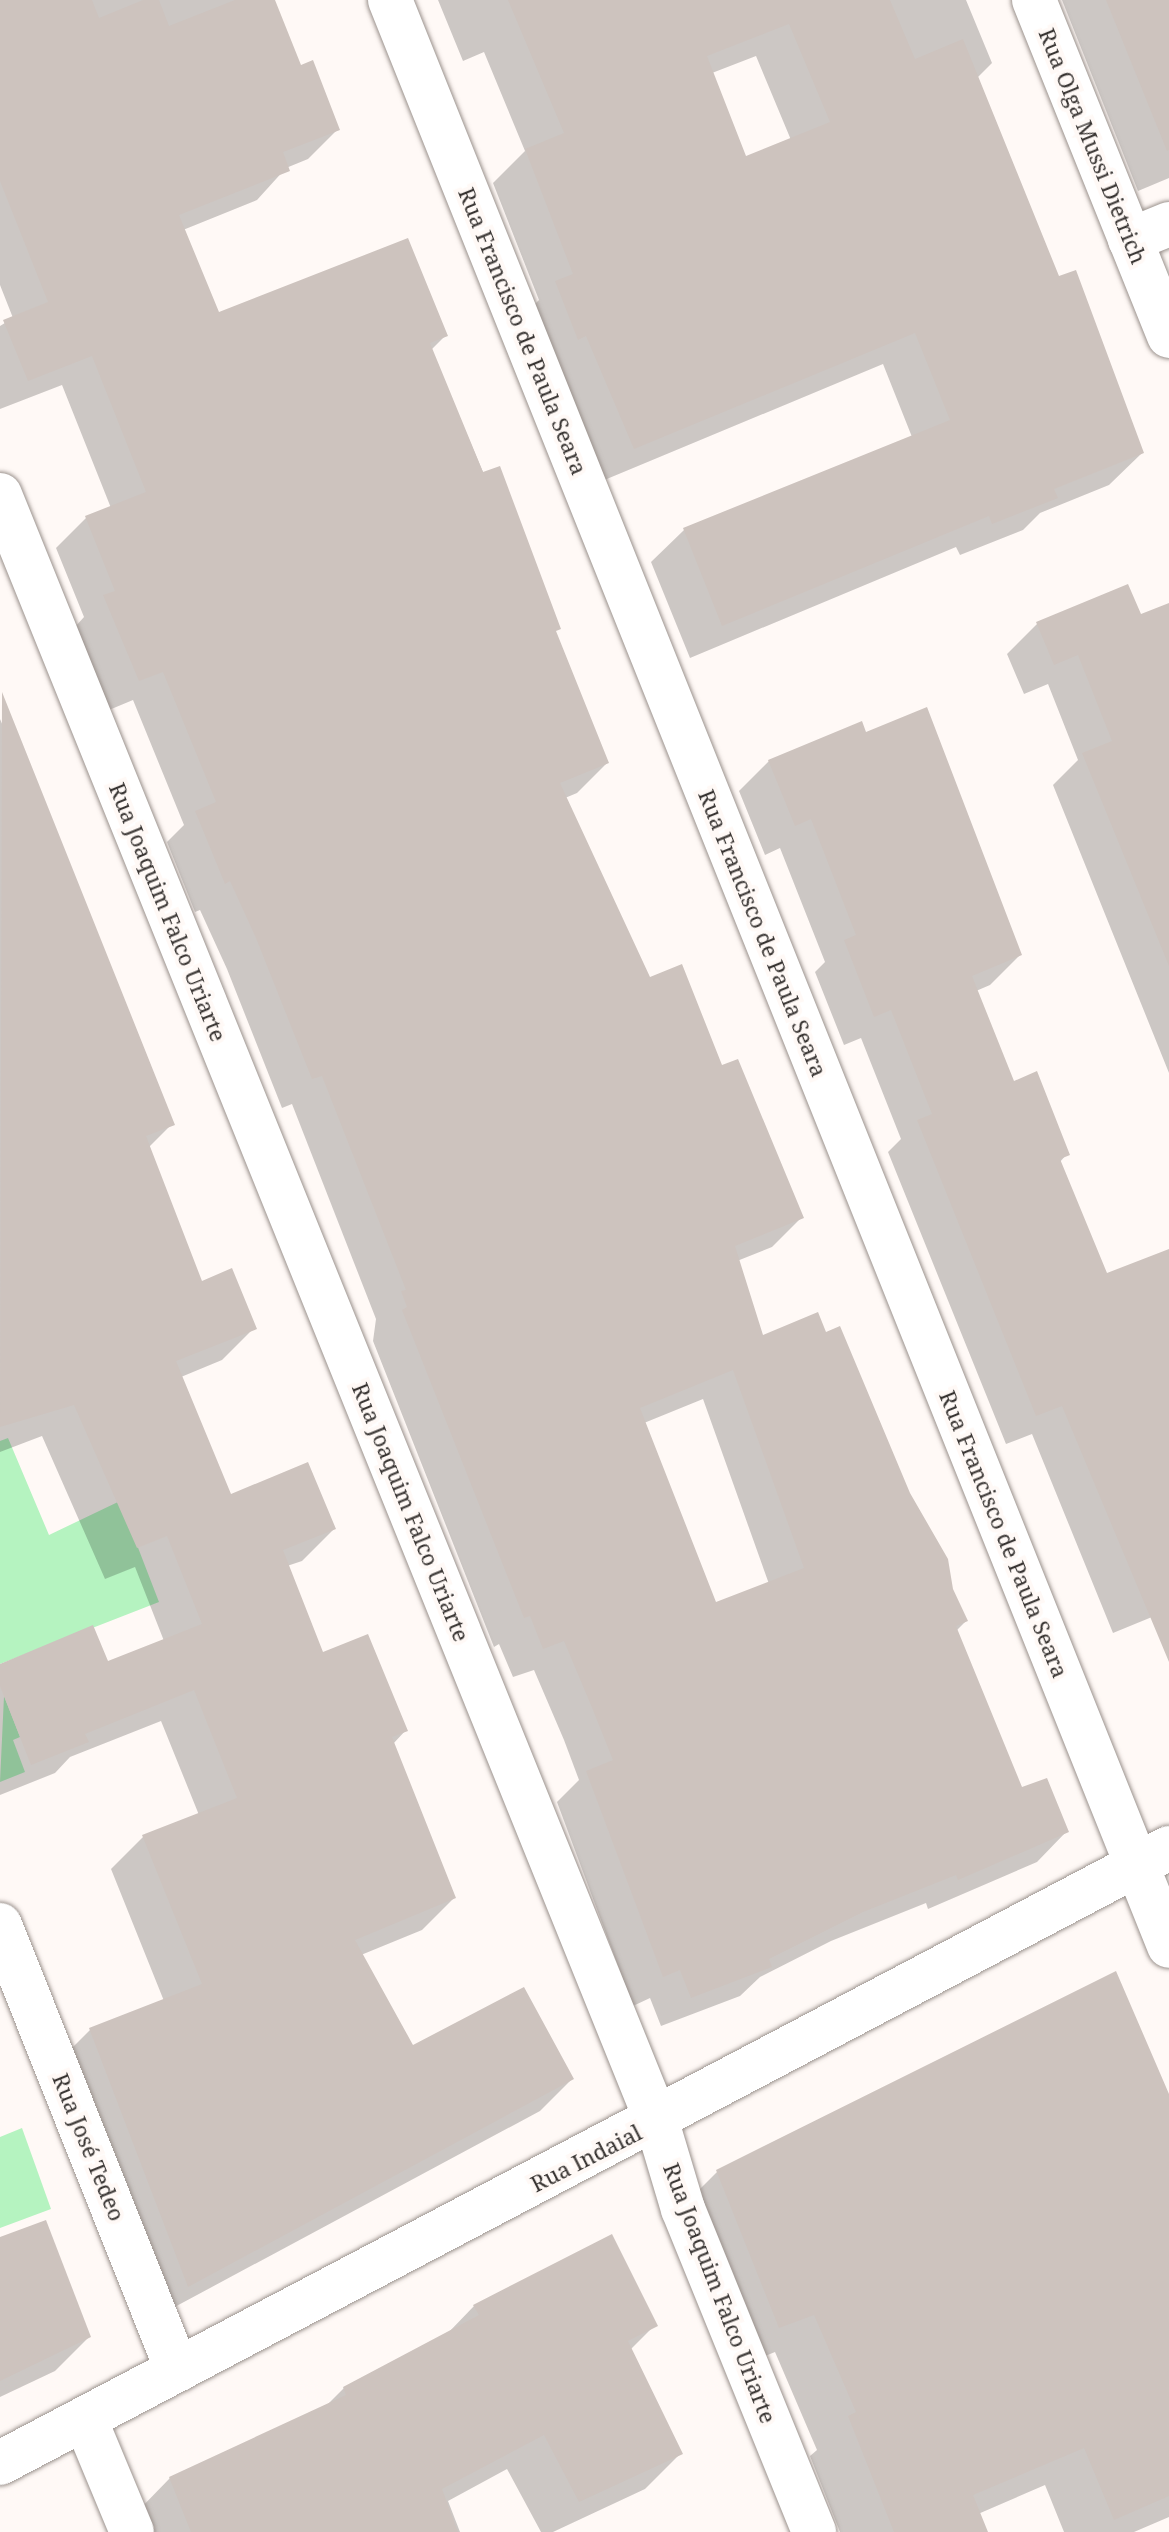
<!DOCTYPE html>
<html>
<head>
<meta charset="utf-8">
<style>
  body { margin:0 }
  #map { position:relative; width:1169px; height:2532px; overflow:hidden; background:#fff9f6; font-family:"Noto Serif",serif }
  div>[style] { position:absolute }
  .green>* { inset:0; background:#b5f3c0 }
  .shadow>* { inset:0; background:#0003 }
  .building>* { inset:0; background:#cdc3be }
  .roads { filter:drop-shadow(0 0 2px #9b928d) drop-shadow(0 0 2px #9b928d) }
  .minor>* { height:44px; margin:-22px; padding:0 22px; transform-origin:22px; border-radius:22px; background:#fff }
  .tertiary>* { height:44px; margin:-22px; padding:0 22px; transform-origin:22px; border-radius:22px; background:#fff }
  .secondary>* { height:44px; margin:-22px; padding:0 22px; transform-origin:22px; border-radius:22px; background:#fff }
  span { translate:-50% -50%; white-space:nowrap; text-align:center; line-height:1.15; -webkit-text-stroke:8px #fff9f6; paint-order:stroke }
  .street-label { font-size:22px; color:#373331 }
</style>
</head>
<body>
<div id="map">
  <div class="green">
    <div style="clip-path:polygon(8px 1438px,49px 1535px,120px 1501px,159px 1602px,0 1664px,0 1441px)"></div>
    <div style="clip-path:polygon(4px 1696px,20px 1737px,13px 1740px,25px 1772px,0 1782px)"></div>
    <div style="clip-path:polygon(22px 2128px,51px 2209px,0 2228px,0 2137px)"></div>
  </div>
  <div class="shadow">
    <div style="clip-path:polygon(evenodd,0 0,273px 0,300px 68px,338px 129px,308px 159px,286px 168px,257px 200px,183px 230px,218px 315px,446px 335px,431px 350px,607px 763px,577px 793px,565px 798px,649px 979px,721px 1068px,802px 1217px,772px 1247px,737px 1261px,762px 1337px,951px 1589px,966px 1621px,956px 1631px,1021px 1790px,1066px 1832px,1037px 1862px,928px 1909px,926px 1903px,831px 1941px,760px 1977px,740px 1996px,661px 2026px,650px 1998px,633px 2006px,557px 1802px,579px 1780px,564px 1740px,534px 1670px,513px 1677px,499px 1644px,494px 1647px,373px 1341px,376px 1319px,292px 1104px,282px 1108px,227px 969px,200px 910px,195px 912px,167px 842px,184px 825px,133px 700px,109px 710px,75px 627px,84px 617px,56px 548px,86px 518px,111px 508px,62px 385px,0 409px,0 326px,13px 318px,0 285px,0 0,703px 1399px,769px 1584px,715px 1605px,644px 1423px,703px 1399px)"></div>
    <div style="clip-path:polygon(evenodd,438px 0,966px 0,992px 63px,976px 79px,1057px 279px,1142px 453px,1109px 485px,1040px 513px,1023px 530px,960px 555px,956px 547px,690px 658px,651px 562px,684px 530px,912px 437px,883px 364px,602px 481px,523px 316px,539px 300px,493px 183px,525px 151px,484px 52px,463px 61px,438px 0,756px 56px,791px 140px,745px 159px,712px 73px,756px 56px)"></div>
    <div style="clip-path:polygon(1062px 0,1169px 0,1169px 178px,1138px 191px)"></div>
    <div style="clip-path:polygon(1169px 605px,1169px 1073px,1053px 785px,1078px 760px,1048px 684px,1024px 694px,1007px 654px,1037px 624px,1140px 617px)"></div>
    <div style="clip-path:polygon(0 719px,172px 1124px,148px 1148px,200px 1284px,254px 1328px,222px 1360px,181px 1377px,230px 1496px,334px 1529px,302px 1561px,287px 1566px,322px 1654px,406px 1730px,393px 1744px,454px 1898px,422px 1930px,361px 1955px,412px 2048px,572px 2079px,540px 2111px,156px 2317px,58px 2062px,90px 2030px,164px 2001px,111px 1869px,143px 1837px,199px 1815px,161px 1721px,70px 1757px,55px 1773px,0 1795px,0 1666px,107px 1664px,164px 1641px,135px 1567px,105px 1579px,42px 1436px,0 1452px)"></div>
    <div style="clip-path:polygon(865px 734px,1020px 955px,990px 985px,976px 991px,1012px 1083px,1067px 1154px,1059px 1163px,1106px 1276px,1169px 1251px,1169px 1610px,1113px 1633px,1032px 1434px,1006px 1444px,888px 1152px,901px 1139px,861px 1038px,844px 1045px,815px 972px,825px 962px,780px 848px,765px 855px,739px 791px,769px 761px)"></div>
    <div style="clip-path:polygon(1169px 2100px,1169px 2517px,1134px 2532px,1064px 2532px,1045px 2485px,978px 2514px,986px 2532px,840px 2532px,810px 2456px,817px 2450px,775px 2352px,740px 2366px,678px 2211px,717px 2172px)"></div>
    <div style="clip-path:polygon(0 2240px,89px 2337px,55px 2371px,0 2397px)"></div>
    <div style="clip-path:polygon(474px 2306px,655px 2325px,630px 2350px,680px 2454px,645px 2489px,553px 2532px,541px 2532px,507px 2469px,448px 2501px,460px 2532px,142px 2532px,135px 2514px,170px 2478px,326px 2406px,344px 2388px,447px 2334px)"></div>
  </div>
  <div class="building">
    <div style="clip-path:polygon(evenodd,0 0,92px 0,99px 18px,143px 0,159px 0,169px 26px,235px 0,275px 0,301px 65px,313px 60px,340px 130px,283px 152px,290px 171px,179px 215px,219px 312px,408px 238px,448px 336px,430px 343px,483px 472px,500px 466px,561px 629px,556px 631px,609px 763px,560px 783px,650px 977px,682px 964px,722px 1065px,738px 1059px,804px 1218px,735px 1246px,763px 1335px,818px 1312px,826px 1332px,840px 1326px,910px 1493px,948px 1559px,953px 1589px,968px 1621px,956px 1626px,1022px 1787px,1047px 1778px,1069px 1832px,958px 1880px,956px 1875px,863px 1912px,769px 1959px,772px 1967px,691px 1998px,680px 1970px,663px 1977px,586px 1771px,613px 1760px,593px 1710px,564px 1641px,543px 1649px,530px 1616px,524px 1618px,402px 1310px,407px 1307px,401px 1291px,406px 1290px,322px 1076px,312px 1079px,256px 938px,230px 881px,225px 884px,195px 811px,216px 802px,163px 672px,139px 681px,103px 595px,115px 591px,85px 516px,146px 492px,92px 356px,28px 381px,3px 320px,48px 302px,0 181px,0 0,733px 1370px,804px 1568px,716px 1602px,640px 1408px,733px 1370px)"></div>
    <div style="clip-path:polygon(evenodd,508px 0,890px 0,915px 59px,963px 39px,1059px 276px,1076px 270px,1144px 453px,1054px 489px,1058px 498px,992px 524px,989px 516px,722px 626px,683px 528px,950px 420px,915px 333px,634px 449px,586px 336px,578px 340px,555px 281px,573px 274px,525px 149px,564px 133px,508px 0,789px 24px,830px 122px,746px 156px,707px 56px,789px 24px)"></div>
    <div style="clip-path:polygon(1106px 0,1169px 0,1169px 150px,1167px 151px)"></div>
    <div style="clip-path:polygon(1128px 584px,1141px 614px,1169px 603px,1169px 966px,1082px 753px,1112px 741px,1078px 655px,1054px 665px,1036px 622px)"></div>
    <div style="clip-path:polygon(2px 692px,175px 1125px,146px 1136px,202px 1281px,232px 1268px,257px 1329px,176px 1361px,231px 1494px,308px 1462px,336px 1529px,283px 1550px,323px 1652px,368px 1634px,408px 1731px,392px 1737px,456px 1898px,355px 1940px,413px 2045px,524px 1987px,574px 2079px,188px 2287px,89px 2028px,202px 1984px,142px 1835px,237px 1798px,194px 1690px,85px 1734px,89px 1742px,31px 1765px,0 1686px,0 1664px,93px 1625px,108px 1661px,202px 1624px,167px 1536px,137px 1548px,74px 1405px,0 1427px)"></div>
    <div style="clip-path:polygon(927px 707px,1022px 955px,972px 976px,1014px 1081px,1037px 1071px,1070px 1155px,1060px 1159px,1107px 1273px,1169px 1249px,1169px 1662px,1062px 1406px,1036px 1416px,917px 1120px,932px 1114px,891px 1010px,874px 1017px,844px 940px,856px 935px,811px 819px,795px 826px,768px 760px,862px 721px,866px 732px)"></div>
    <div style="clip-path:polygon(1116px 1971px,1169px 2094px,1169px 2496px,1114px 2520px,1084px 2448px,973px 2495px,988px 2532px,894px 2532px,848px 2416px,856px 2412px,814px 2315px,779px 2328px,716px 2170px)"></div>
    <div style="clip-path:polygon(46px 2220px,91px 2337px,0 2381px,0 2237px)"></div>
    <div style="clip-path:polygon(612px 2234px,658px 2326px,628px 2341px,683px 2454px,579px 2502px,544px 2435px,442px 2489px,458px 2532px,191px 2532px,169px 2477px,346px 2395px,343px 2387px,479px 2315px,473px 2305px)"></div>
  </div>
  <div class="roads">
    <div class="minor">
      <div style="left:1034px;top:0;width:362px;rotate:68.1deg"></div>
      <div style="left:1130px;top:240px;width:42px;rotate:-22.3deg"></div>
      <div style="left:0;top:495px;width:1755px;rotate:68.01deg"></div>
      <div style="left:657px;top:2122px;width:91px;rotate:73.4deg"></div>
      <div style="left:683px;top:2209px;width:349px;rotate:67.9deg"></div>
      <div style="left:0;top:1925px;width:479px;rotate:68.3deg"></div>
      <div style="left:85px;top:2419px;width:122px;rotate:67.4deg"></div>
    </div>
    <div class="tertiary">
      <div style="left:390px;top:0;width:2096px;rotate:68.18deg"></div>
    </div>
    <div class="secondary">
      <div style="left:0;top:2463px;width:1321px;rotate:-27.75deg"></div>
    </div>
  </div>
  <div class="street-label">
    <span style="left:1093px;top:146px;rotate:68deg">Rua Olga Mussi Dietrich</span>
    <span style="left:523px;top:331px;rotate:68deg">Rua Francisco de Paula Seara</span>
    <span style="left:168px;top:912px;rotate:68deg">Rua Joaquim Falco Uriarte</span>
    <span style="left:763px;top:933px;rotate:68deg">Rua Francisco de Paula Seara</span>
    <span style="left:411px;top:1512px;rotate:68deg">Rua Joaquim Falco Uriarte</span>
    <span style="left:1004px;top:1534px;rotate:68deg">Rua Francisco de Paula Seara</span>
    <span style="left:89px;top:2147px;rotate:68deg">Rua José Tedeo</span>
    <span style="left:586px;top:2158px;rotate:-27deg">Rua Indaial</span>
    <span style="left:720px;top:2293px;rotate:69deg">Rua Joaquim Falco Uriarte</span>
  </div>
</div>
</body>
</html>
